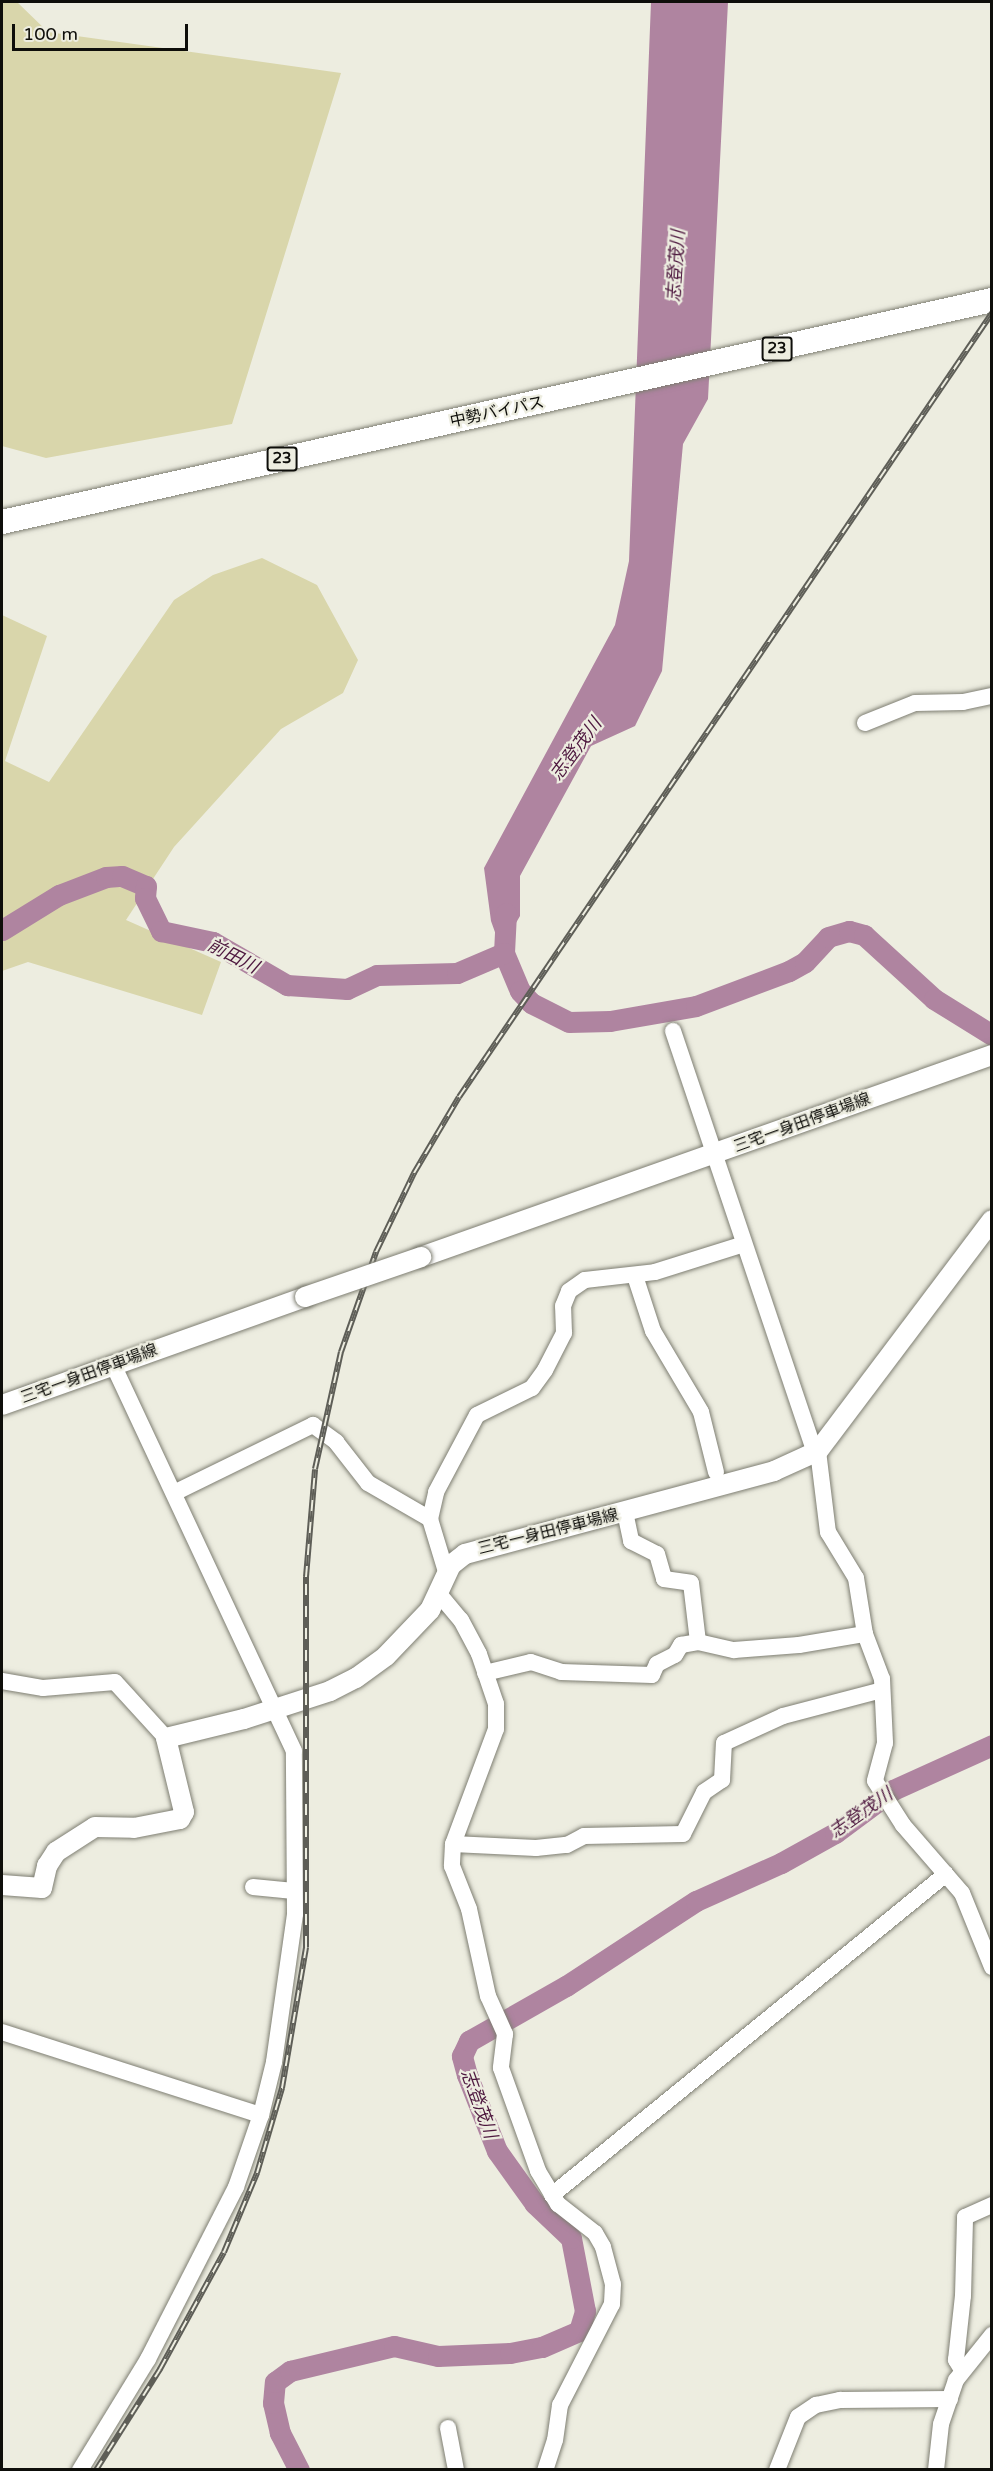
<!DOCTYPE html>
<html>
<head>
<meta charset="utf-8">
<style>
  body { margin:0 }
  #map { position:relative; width:993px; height:2471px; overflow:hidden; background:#edede0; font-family:"Varela Round","Noto Sans JP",sans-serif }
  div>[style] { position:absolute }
  .green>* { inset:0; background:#d9d6ab }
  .water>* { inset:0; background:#af84a0 }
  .river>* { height:21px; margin:-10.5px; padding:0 10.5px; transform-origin:10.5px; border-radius:10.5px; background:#af84a0 }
  .roads { filter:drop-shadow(0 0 2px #7e7e72) drop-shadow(0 0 2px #7e7e72) }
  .minor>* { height:16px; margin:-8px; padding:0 8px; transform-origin:8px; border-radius:8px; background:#fff }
  .major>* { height:20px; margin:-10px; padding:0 10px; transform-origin:10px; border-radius:10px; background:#fff }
  .highway>* { height:24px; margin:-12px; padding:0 12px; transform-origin:12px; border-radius:12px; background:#fff }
  .rail>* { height:6px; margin-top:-3px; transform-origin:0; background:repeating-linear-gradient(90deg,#edede0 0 11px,#5e5e57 0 22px); box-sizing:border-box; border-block:2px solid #5e5e57 }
  .bridges { filter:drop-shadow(0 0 2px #7e7e72) drop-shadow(0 0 2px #7e7e72) }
  .major-bridge>* { height:20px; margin:-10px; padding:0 10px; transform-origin:10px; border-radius:10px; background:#fff }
  span { translate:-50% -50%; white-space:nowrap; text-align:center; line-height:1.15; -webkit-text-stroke:4.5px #edede0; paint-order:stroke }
  .shield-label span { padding:2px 4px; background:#edede0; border:2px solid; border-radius:4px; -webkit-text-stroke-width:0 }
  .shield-label { font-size:15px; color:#0e0e0a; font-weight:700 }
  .street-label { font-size:16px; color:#0e0e0a }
  .water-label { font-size:18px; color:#4d173e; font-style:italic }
  .frame { position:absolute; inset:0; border:3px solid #0e0e0a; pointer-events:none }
  .scale { position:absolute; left:12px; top:24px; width:176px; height:27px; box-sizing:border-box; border:3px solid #0e0e0a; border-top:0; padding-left:8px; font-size:18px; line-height:21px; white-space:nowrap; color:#0e0e0a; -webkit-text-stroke:4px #edede0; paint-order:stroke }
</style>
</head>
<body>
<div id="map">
  <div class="green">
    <div style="clip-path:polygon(2px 2px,17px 2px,48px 32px,341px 73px,232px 424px,46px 458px,2px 446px)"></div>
    <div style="clip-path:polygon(262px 558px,317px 585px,358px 660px,343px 693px,281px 729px,174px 847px,126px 920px,221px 962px,202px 1015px,28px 962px,2px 971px,2px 615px,47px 636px,5px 761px,49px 782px,174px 600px,213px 575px)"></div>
  </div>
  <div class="water">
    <div style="clip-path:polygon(651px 2px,728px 2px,708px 399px,683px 444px,662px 671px,635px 726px,591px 746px,520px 876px,520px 916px,501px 949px,491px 921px,484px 868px,615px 625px,629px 561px)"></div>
  </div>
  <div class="river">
    <div style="left:506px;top:913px;width:40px;rotate:92.9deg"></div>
    <div style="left:504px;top:953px;width:41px;rotate:67.2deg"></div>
    <div style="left:520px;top:991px;width:16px;rotate:47deg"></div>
    <div style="left:531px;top:1003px;width:42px;rotate:26.6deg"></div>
    <div style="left:569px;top:1022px;width:41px;rotate:-1.4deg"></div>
    <div style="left:610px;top:1021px;width:87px;rotate:-9.9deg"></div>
    <div style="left:696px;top:1006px;width:99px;rotate:-20.6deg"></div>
    <div style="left:789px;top:971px;width:18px;rotate:-29deg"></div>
    <div style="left:805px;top:962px;width:34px;rotate:-47deg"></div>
    <div style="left:828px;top:937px;width:22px;rotate:-16deg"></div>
    <div style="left:849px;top:931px;width:16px;rotate:15deg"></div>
    <div style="left:864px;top:935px;width:95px;rotate:42.4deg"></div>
    <div style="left:934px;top:999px;width:68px;rotate:31.8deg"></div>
    <div style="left:2px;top:930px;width:67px;rotate:-31.6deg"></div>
    <div style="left:59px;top:895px;width:50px;rotate:-21deg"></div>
    <div style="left:106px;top:877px;width:16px;rotate:-4deg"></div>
    <div style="left:122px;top:876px;width:26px;rotate:23deg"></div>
    <div style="left:146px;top:886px;width:12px;rotate:95deg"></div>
    <div style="left:145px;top:898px;width:37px;rotate:64deg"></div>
    <div style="left:161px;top:931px;width:53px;rotate:11.9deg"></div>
    <div style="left:213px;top:942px;width:86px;rotate:30.2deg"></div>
    <div style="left:287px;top:985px;width:60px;rotate:3.8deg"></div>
    <div style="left:347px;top:989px;width:33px;rotate:-25deg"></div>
    <div style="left:377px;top:975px;width:80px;rotate:-1.4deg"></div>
    <div style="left:457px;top:973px;width:51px;rotate:-23.1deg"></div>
    <div style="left:299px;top:2470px;width:42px;rotate:-117.2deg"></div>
    <div style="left:280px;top:2433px;width:31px;rotate:-103deg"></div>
    <div style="left:273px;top:2403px;width:21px;rotate:-85deg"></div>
    <div style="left:275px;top:2382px;width:19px;rotate:-36deg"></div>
    <div style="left:290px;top:2371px;width:107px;rotate:-13.5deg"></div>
    <div style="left:394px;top:2346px;width:45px;rotate:12.8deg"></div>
    <div style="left:438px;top:2356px;width:72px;rotate:-2.4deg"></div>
    <div style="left:510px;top:2353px;width:33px;rotate:-11deg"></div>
    <div style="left:542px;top:2347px;width:40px;rotate:-23.4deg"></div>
    <div style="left:579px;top:2331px;width:21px;rotate:-73deg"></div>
    <div style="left:585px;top:2311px;width:74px;rotate:-100.9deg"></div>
    <div style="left:571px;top:2238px;width:50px;rotate:-136.6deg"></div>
    <div style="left:535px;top:2204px;width:65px;rotate:-125.6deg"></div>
    <div style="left:497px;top:2151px;width:82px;rotate:-111.5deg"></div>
    <div style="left:467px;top:2075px;width:20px;rotate:-105deg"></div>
    <div style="left:462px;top:2056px;width:17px;rotate:-65deg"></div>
    <div style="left:469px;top:2041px;width:112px;rotate:-29.6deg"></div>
    <div style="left:566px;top:1986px;width:155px;rotate:-33.2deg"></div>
    <div style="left:696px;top:1901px;width:93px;rotate:-24.1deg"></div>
    <div style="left:781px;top:1863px;width:62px;rotate:-29.1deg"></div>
    <div style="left:835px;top:1833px;width:72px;rotate:-36.6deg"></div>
    <div style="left:893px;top:1790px;width:109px;rotate:-24.4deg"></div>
  </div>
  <div class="roads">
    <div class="minor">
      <div style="left:865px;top:723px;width:54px;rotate:-21.8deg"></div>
      <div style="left:915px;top:703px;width:48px;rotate:-1.2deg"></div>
      <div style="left:963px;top:702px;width:30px;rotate:-12deg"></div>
      <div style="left:673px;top:1031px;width:444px;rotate:71.4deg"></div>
      <div style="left:635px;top:1276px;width:58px;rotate:71.9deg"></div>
      <div style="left:653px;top:1331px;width:94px;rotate:59.3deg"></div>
      <div style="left:701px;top:1412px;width:62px;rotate:76deg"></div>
      <div style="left:818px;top:1451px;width:82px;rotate:83deg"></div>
      <div style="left:828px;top:1532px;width:54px;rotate:58.7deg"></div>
      <div style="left:856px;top:1578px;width:57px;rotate:80.9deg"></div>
      <div style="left:865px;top:1634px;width:48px;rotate:69.3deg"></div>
      <div style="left:882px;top:1679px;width:64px;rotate:87.3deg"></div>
      <div style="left:885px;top:1743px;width:39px;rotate:105deg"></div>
      <div style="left:875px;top:1781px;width:52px;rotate:57.5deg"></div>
      <div style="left:903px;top:1825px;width:90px;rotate:49.1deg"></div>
      <div style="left:962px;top:1893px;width:80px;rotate:67.9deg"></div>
      <div style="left:174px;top:1493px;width:155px;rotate:-26.1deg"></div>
      <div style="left:313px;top:1425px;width:29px;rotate:36deg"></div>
      <div style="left:336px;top:1442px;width:52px;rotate:52deg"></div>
      <div style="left:368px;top:1483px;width:72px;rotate:30.1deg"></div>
      <div style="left:625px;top:1512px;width:30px;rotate:78deg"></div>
      <div style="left:631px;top:1541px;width:29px;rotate:27deg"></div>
      <div style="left:657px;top:1554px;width:26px;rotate:74deg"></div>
      <div style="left:664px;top:1579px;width:27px;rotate:8deg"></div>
      <div style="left:691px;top:1583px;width:59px;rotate:83.2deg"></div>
      <div style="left:447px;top:1575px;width:59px;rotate:-106.9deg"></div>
      <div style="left:430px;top:1519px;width:28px;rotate:-77deg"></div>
      <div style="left:436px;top:1492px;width:87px;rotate:-62deg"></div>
      <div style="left:477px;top:1415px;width:61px;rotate:-26.1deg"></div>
      <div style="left:532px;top:1388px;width:22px;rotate:-54deg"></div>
      <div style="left:545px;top:1370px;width:42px;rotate:-62.8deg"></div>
      <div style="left:564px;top:1333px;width:27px;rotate:-92deg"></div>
      <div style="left:563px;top:1306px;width:16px;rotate:-68deg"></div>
      <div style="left:569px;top:1291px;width:19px;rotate:-35deg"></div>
      <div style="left:585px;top:1280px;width:70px;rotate:-6.5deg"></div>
      <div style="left:655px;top:1272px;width:93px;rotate:-17.5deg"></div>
      <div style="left:439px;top:1594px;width:34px;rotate:50deg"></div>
      <div style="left:461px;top:1620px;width:38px;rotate:62deg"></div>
      <div style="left:479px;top:1654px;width:53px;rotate:71.2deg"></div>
      <div style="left:496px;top:1704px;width:25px;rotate:90deg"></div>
      <div style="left:496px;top:1729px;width:123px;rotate:110.5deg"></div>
      <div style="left:453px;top:1844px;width:22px;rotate:93deg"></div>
      <div style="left:452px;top:1866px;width:46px;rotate:68.4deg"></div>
      <div style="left:469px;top:1909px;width:89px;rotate:77.7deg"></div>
      <div style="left:488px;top:1996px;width:42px;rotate:65.9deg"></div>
      <div style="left:505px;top:2034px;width:34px;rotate:97deg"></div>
      <div style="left:501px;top:2068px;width:109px;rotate:70.2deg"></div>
      <div style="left:538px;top:2171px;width:39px;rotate:59deg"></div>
      <div style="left:558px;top:2204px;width:47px;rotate:38.1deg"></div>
      <div style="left:595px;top:2233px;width:16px;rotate:60deg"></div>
      <div style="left:603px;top:2247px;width:38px;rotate:75deg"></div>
      <div style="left:613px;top:2284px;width:20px;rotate:93deg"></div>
      <div style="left:612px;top:2304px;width:114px;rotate:117.2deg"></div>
      <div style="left:560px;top:2405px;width:35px;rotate:98deg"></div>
      <div style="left:555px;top:2440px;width:32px;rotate:108deg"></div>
      <div style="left:485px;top:1673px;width:47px;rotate:-13.4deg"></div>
      <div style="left:531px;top:1662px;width:32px;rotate:18deg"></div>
      <div style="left:561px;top:1672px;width:91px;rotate:1.9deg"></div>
      <div style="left:652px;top:1675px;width:12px;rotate:-66deg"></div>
      <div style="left:657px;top:1664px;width:20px;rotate:-27deg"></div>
      <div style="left:675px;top:1655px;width:12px;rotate:-59deg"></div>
      <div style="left:681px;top:1645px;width:17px;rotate:-10deg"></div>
      <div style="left:698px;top:1642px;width:37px;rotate:13deg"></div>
      <div style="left:734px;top:1650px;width:65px;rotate:-4.4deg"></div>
      <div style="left:799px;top:1645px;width:67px;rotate:-9.5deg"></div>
      <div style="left:2px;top:1681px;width:42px;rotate:9.7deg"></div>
      <div style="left:43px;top:1688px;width:72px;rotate:-4.8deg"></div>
      <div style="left:115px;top:1682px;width:76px;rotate:47.7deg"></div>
      <div style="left:453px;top:1844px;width:83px;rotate:2.8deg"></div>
      <div style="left:536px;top:1848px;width:31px;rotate:-6deg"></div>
      <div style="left:567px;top:1845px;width:19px;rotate:-28deg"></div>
      <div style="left:584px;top:1836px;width:99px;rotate:-1.2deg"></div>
      <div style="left:683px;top:1834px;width:47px;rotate:-63.4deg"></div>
      <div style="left:704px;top:1792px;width:22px;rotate:-34deg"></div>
      <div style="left:722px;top:1780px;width:37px;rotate:-87deg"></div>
      <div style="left:724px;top:1743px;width:65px;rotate:-24.6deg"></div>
      <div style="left:783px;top:1716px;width:102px;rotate:-14.7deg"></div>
      <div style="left:253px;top:1887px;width:41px;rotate:5.6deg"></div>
      <div style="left:2px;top:2032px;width:272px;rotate:17.8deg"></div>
      <div style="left:552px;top:2195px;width:508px;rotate:-39.17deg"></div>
      <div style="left:962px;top:2370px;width:12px;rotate:-121deg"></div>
      <div style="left:956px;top:2360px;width:64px;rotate:-83.8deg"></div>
      <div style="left:963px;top:2296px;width:79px;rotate:-88.5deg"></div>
      <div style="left:965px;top:2217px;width:30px;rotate:-24deg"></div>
      <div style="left:448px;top:2428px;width:43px;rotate:79.2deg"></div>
      <div style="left:80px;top:2470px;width:130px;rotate:-58.5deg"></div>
      <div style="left:148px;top:2359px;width:193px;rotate:-62.9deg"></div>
      <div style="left:236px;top:2187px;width:76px;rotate:-70.9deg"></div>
      <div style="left:261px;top:2115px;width:55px;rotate:-76.2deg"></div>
      <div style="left:274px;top:2062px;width:149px;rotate:-81.9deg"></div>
      <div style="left:295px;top:1914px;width:163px;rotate:-90.4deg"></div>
      <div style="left:294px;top:1751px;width:426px;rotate:-115.1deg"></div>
      <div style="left:777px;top:2470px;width:57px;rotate:-68.4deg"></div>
      <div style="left:798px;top:2417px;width:22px;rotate:-34deg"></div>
      <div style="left:816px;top:2405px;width:25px;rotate:-12deg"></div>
      <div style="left:840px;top:2400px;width:110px;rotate:-0.5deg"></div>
      <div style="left:936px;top:2470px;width:46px;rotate:-83.8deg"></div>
      <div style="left:941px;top:2424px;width:46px;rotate:-71.2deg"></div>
      <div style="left:956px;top:2380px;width:58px;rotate:-51.3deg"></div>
    </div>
    <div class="major">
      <div style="left:421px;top:1257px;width:606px;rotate:-19.48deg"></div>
      <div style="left:2px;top:1405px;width:322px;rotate:-19.6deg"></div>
      <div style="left:2px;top:1885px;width:40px;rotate:4.3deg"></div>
      <div style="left:42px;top:1888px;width:23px;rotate:-77deg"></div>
      <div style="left:47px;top:1866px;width:17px;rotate:-57deg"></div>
      <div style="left:56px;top:1852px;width:46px;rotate:-32.7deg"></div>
      <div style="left:95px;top:1827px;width:39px;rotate:1deg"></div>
      <div style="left:134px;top:1828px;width:47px;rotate:-11.1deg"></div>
      <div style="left:180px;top:1819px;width:8px;rotate:-60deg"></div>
      <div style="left:184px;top:1812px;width:76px;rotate:-103.7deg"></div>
      <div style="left:166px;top:1738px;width:80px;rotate:-13.7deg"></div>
      <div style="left:244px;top:1719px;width:90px;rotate:-18deg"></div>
      <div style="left:330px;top:1691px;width:29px;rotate:-27deg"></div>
      <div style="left:356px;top:1678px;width:37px;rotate:-36deg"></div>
      <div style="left:386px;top:1656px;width:64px;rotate:-46.3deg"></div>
      <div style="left:430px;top:1610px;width:50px;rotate:-65deg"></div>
      <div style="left:451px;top:1565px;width:18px;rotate:-38deg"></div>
      <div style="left:465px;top:1554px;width:320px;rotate:-15deg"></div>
      <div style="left:774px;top:1471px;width:48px;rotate:-24.4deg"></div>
      <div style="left:818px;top:1451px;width:289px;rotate:-53deg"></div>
    </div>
    <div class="highway">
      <div style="left:2px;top:522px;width:1015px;rotate:-12.64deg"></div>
    </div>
  </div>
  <div class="rail">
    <div style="left:96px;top:2470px;width:120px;rotate:-57.6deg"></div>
    <div style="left:160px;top:2369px;width:133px;rotate:-61.3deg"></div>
    <div style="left:224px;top:2252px;width:86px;rotate:-67.3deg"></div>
    <div style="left:257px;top:2173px;width:89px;rotate:-73.6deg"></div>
    <div style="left:282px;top:2088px;width:143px;rotate:-80.3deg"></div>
    <div style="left:306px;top:1947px;width:370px;rotate:-90deg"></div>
    <div style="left:306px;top:1577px;width:108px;rotate:-85.2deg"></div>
    <div style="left:315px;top:1469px;width:120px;rotate:-77.5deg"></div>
    <div style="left:341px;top:1352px;width:106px;rotate:-70.7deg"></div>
    <div style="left:376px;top:1252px;width:88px;rotate:-64.3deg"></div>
    <div style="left:414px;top:1173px;width:88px;rotate:-59.4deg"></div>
    <div style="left:459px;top:1097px;width:948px;rotate:-55.79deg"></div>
  </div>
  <div class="bridges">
    <div class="major-bridge">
      <div style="left:305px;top:1297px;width:123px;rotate:-19deg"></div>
    </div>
  </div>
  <div class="shield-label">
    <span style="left:777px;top:349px">23</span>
    <span style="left:282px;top:459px">23</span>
  </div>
  <div class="street-label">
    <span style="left:497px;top:412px;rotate:-12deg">中勢バイパス</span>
    <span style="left:802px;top:1123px;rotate:-20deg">三宅一身田停車場線</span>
    <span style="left:89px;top:1374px;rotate:-20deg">三宅一身田停車場線</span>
    <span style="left:548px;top:1532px;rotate:-14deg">三宅一身田停車場線</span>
  </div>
  <div class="water-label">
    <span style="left:676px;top:266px;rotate:-86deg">志登茂川</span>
    <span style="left:576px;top:749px;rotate:-53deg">志登茂川</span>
    <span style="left:233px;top:956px;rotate:27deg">前田川</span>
    <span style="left:861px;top:1813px;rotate:-35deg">志登茂川</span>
    <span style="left:479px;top:2104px;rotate:70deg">志登茂川</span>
  </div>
  <div class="frame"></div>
  <div class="scale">100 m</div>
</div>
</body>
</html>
